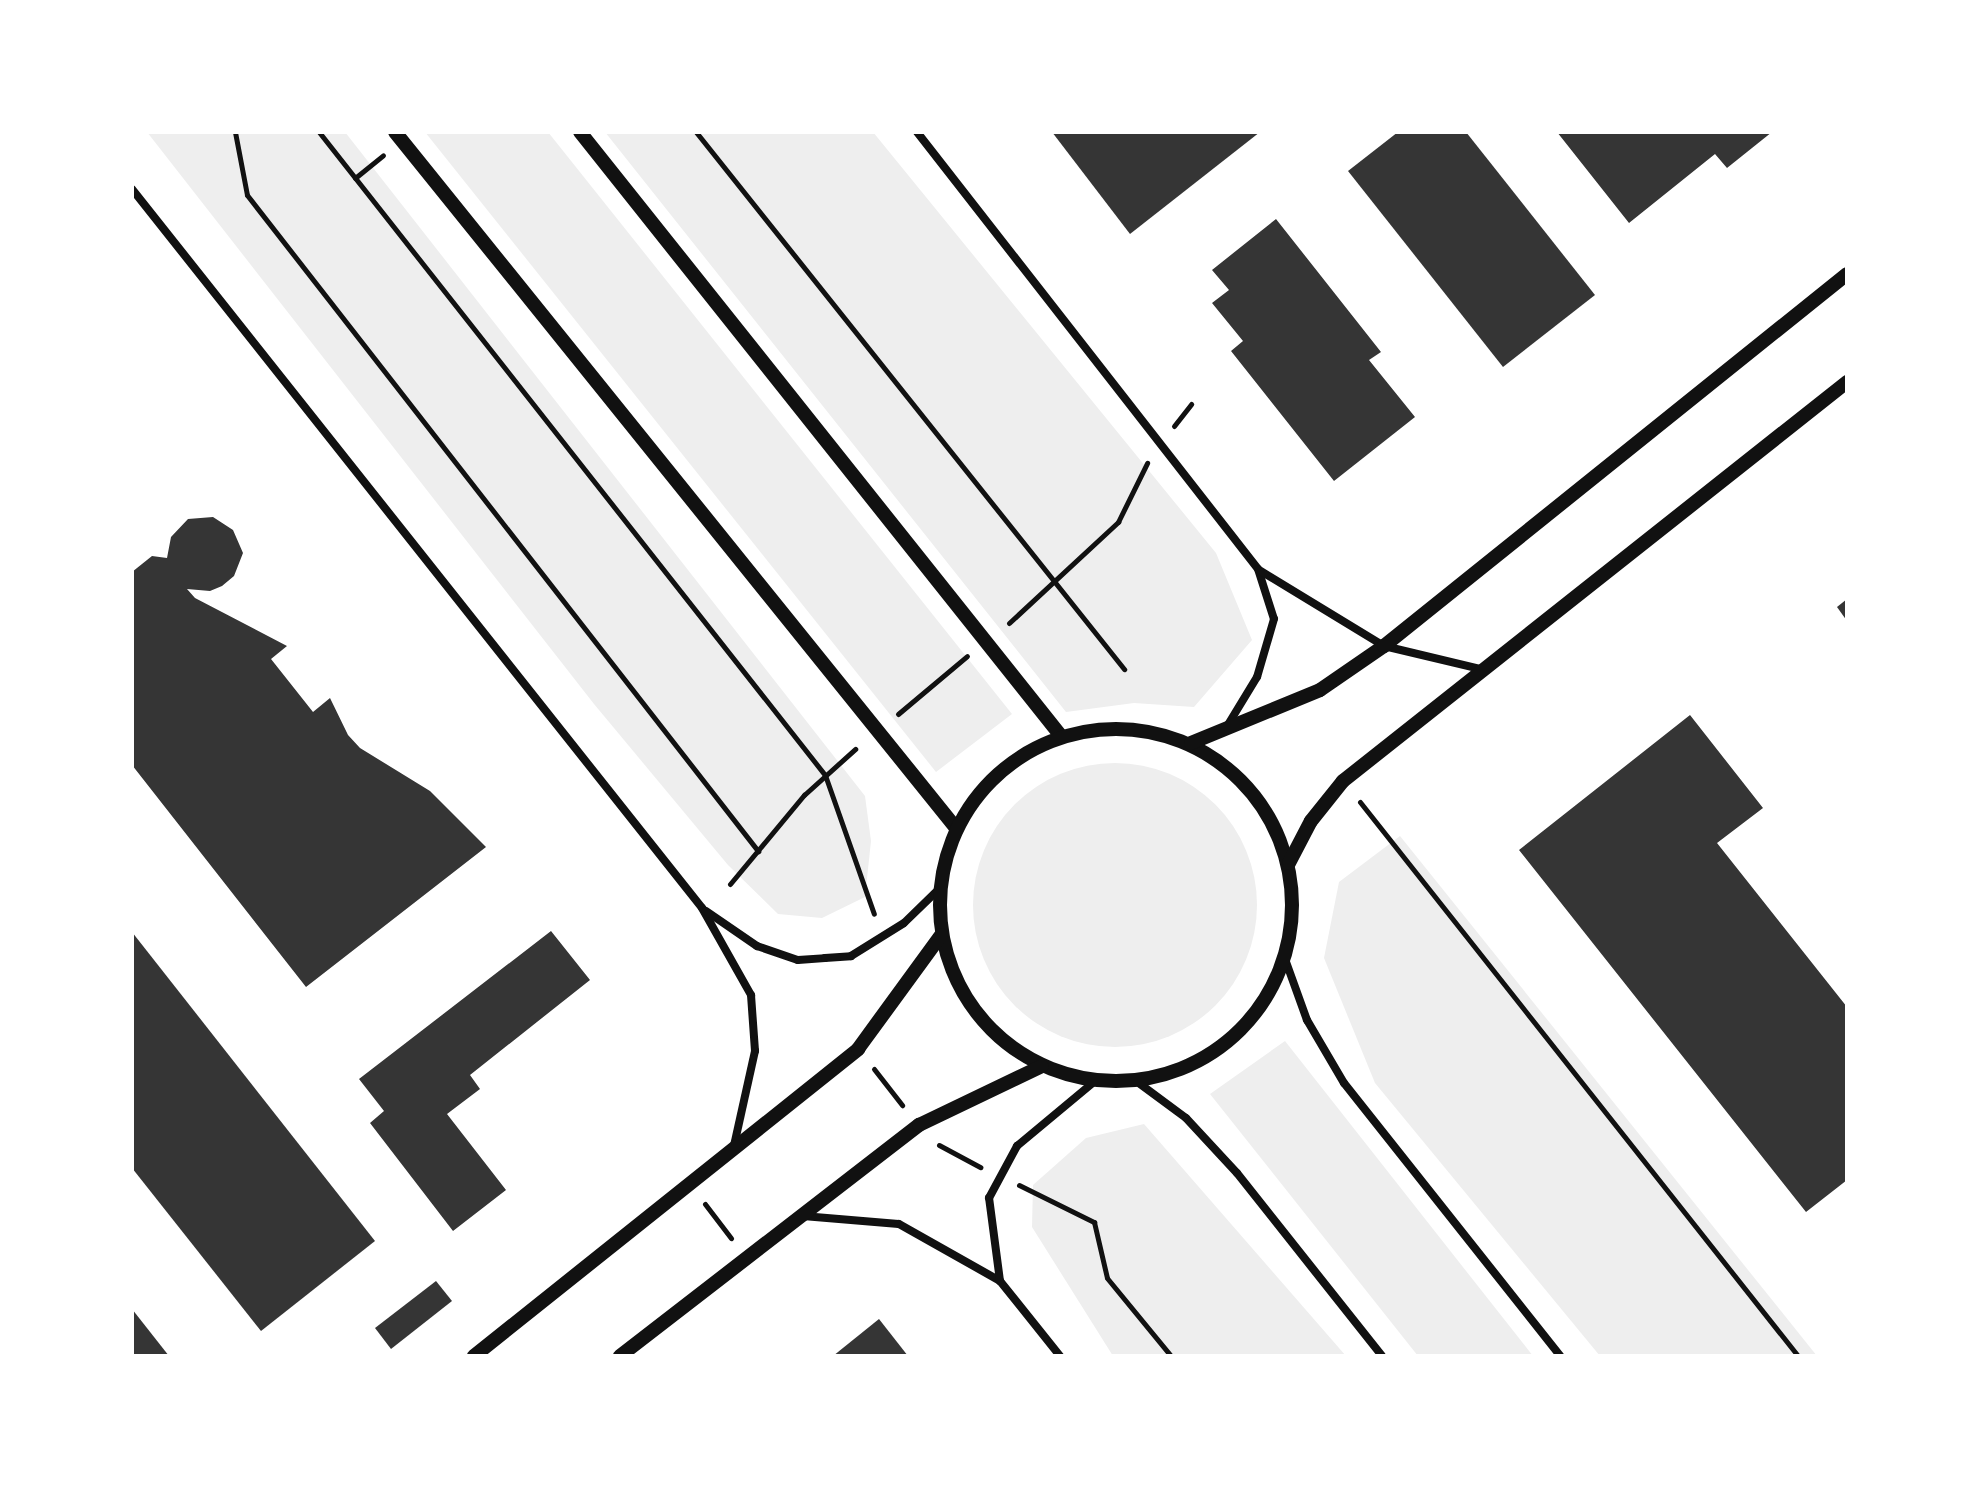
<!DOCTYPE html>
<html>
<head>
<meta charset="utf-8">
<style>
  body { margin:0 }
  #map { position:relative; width:1979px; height:1488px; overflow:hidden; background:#fff; font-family:"Alegreya Sans",sans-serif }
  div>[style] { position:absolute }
  .green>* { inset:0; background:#eee }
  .round { border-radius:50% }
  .building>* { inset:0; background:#353535 }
  .path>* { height:5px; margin:-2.5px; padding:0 2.5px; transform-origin:2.5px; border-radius:2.5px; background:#111 }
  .minor>* { height:8px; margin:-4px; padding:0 4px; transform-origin:4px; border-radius:4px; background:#111 }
  .tertiary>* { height:14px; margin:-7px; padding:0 7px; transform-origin:7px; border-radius:7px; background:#111 }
  .tertiary>.ring { margin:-7px; padding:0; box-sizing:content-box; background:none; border:14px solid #111; border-radius:50% }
  span { translate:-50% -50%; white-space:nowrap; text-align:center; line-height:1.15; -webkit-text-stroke:7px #fff; paint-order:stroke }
  .frame { position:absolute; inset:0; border:134px solid #fff; pointer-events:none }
</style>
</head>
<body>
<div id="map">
  <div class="green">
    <div style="clip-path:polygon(147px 132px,345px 132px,865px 796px,871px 841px,865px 897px,822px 918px,778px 914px,728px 865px,594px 704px)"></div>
    <div style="clip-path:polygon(425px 132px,548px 132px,1012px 714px,936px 772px)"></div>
    <div style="clip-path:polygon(605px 132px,873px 132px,1216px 553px,1252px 640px,1194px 707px,1134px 703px,1066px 712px)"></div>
    <div class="round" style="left:973px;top:763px;width:284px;height:284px"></div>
    <div style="clip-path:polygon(1400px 836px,1817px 1356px,1600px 1356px,1375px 1083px,1324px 958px,1339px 882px)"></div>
    <div style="clip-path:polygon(1285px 1041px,1533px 1356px,1418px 1356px,1210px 1094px)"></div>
    <div style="clip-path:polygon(1144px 1124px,1346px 1356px,1113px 1356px,1032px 1227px,1033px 1185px,1086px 1138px)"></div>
  </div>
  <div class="building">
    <div style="clip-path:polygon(1052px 132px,1260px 132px,1130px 234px)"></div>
    <div style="clip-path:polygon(1398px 132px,1466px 132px,1595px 295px,1503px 367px,1348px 171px)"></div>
    <div style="clip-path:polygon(1557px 132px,1772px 132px,1727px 168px,1715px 154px,1629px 223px)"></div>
    <div style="clip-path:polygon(1276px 219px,1381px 352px,1369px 360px,1415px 417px,1334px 481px,1231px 351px,1243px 341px,1212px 303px,1229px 290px,1212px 270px)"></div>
    <div style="clip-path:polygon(213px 517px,233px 530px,243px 553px,234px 576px,222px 586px,210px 591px,187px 589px,195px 598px,287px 646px,271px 659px,313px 712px,330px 698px,348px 735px,360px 748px,430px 791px,486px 847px,306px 987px,132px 765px,132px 572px,152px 556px,167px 558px,171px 537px,188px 519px)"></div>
    <div style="clip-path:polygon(1847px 599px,1847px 621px,1837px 607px)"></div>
    <div style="clip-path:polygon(1690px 715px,1763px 808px,1717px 843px,1847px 1007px,1847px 1180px,1806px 1212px,1519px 850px)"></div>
    <div style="clip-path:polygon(551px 931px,590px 980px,470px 1075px,480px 1089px,447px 1114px,506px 1190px,453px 1231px,370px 1123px,384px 1111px,359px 1079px)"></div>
    <div style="clip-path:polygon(132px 932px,375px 1241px,261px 1331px,132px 1168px)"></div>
    <div style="clip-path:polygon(436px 1281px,452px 1301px,391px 1349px,375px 1328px)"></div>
    <div style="clip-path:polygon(132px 1309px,169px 1356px,132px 1356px)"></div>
    <div style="clip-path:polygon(879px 1319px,908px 1356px,833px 1356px)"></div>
  </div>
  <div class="path">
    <div style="left:235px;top:132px;width:64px;rotate:79.2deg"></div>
    <div style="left:247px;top:195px;width:832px;rotate:52.08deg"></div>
    <div style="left:319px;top:132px;width:818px;rotate:51.8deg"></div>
    <div style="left:825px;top:775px;width:147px;rotate:70.6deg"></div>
    <div style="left:696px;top:132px;width:687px;rotate:51.44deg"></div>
    <div style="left:355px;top:178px;width:36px;rotate:-39deg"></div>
    <div style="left:1174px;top:426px;width:28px;rotate:-52deg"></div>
    <div style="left:1009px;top:623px;width:149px;rotate:-42.8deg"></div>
    <div style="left:1118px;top:522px;width:66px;rotate:-63.8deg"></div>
    <div style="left:898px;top:714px;width:90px;rotate:-40deg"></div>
    <div style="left:1360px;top:802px;width:706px;rotate:51.67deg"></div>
    <div style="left:730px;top:884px;width:116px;rotate:-50.3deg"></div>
    <div style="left:804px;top:795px;width:69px;rotate:-42deg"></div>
    <div style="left:874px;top:1069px;width:46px;rotate:52.1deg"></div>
    <div style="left:939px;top:1145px;width:47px;rotate:28.2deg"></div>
    <div style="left:1019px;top:1185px;width:84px;rotate:26.3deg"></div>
    <div style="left:1094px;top:1222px;width:57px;rotate:76.9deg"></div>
    <div style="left:1107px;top:1278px;width:101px;rotate:50.6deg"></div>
    <div style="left:705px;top:1204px;width:43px;rotate:52.6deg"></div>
  </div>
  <div class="minor">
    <div style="left:917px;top:132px;width:554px;rotate:52.03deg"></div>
    <div style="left:1258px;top:569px;width:52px;rotate:72.3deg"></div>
    <div style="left:1274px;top:619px;width:60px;rotate:106.3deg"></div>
    <div style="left:1257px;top:677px;width:60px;rotate:121.3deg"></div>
    <div style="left:132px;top:189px;width:918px;rotate:51.59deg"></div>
    <div style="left:702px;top:908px;width:100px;rotate:60.6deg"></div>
    <div style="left:751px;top:995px;width:56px;rotate:85.9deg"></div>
    <div style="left:755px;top:1051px;width:97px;rotate:102.5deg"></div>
    <div style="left:1259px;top:570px;width:146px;rotate:31.3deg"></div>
    <div style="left:1384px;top:646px;width:104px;rotate:13.4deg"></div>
    <div style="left:706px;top:911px;width:62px;rotate:34.5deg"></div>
    <div style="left:757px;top:946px;width:43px;rotate:18.9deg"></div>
    <div style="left:798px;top:960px;width:27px;rotate:-4deg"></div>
    <div style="left:825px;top:958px;width:26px;rotate:-4deg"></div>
    <div style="left:851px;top:956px;width:62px;rotate:-31.9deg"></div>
    <div style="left:904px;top:923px;width:49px;rotate:-44.2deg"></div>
    <div style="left:1285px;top:959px;width:65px;rotate:70.2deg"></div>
    <div style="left:1307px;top:1020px;width:73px;rotate:59.6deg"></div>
    <div style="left:1344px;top:1083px;width:348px;rotate:51.6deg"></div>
    <div style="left:1136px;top:1081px;width:62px;rotate:36.5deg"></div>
    <div style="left:1186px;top:1118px;width:75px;rotate:47.2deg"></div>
    <div style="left:1237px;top:1173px;width:233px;rotate:51.6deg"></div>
    <div style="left:803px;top:1216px;width:96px;rotate:4.8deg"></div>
    <div style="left:899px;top:1224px;width:116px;rotate:29.4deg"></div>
    <div style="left:1000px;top:1281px;width:96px;rotate:51.3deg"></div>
    <div style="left:1000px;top:1281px;width:84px;rotate:-97.5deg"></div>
    <div style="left:989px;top:1198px;width:59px;rotate:-61.7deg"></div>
    <div style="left:1017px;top:1146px;width:102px;rotate:-39.8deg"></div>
  </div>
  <div class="tertiary">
    <div style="left:395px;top:132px;width:894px;rotate:51.13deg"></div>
    <div style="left:580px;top:132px;width:772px;rotate:51.47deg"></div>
    <div class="ring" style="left:940px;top:729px;width:338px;height:338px"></div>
    <div style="left:1191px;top:743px;width:139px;rotate:-22.3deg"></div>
    <div style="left:1320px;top:690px;width:78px;rotate:-34.5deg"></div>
    <div style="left:1384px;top:646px;width:594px;rotate:-38.78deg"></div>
    <div style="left:1289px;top:863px;width:47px;rotate:-62.4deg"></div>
    <div style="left:1311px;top:821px;width:51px;rotate:-51.3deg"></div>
    <div style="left:1343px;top:781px;width:643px;rotate:-38.37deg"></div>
    <div style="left:474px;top:1356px;width:492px;rotate:-38.6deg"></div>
    <div style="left:858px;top:1049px;width:141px;rotate:-53.9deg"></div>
    <div style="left:620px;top:1356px;width:378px;rotate:-37.7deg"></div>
    <div style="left:919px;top:1125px;width:136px;rotate:-25.6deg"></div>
  </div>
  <div class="frame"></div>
</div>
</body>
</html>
